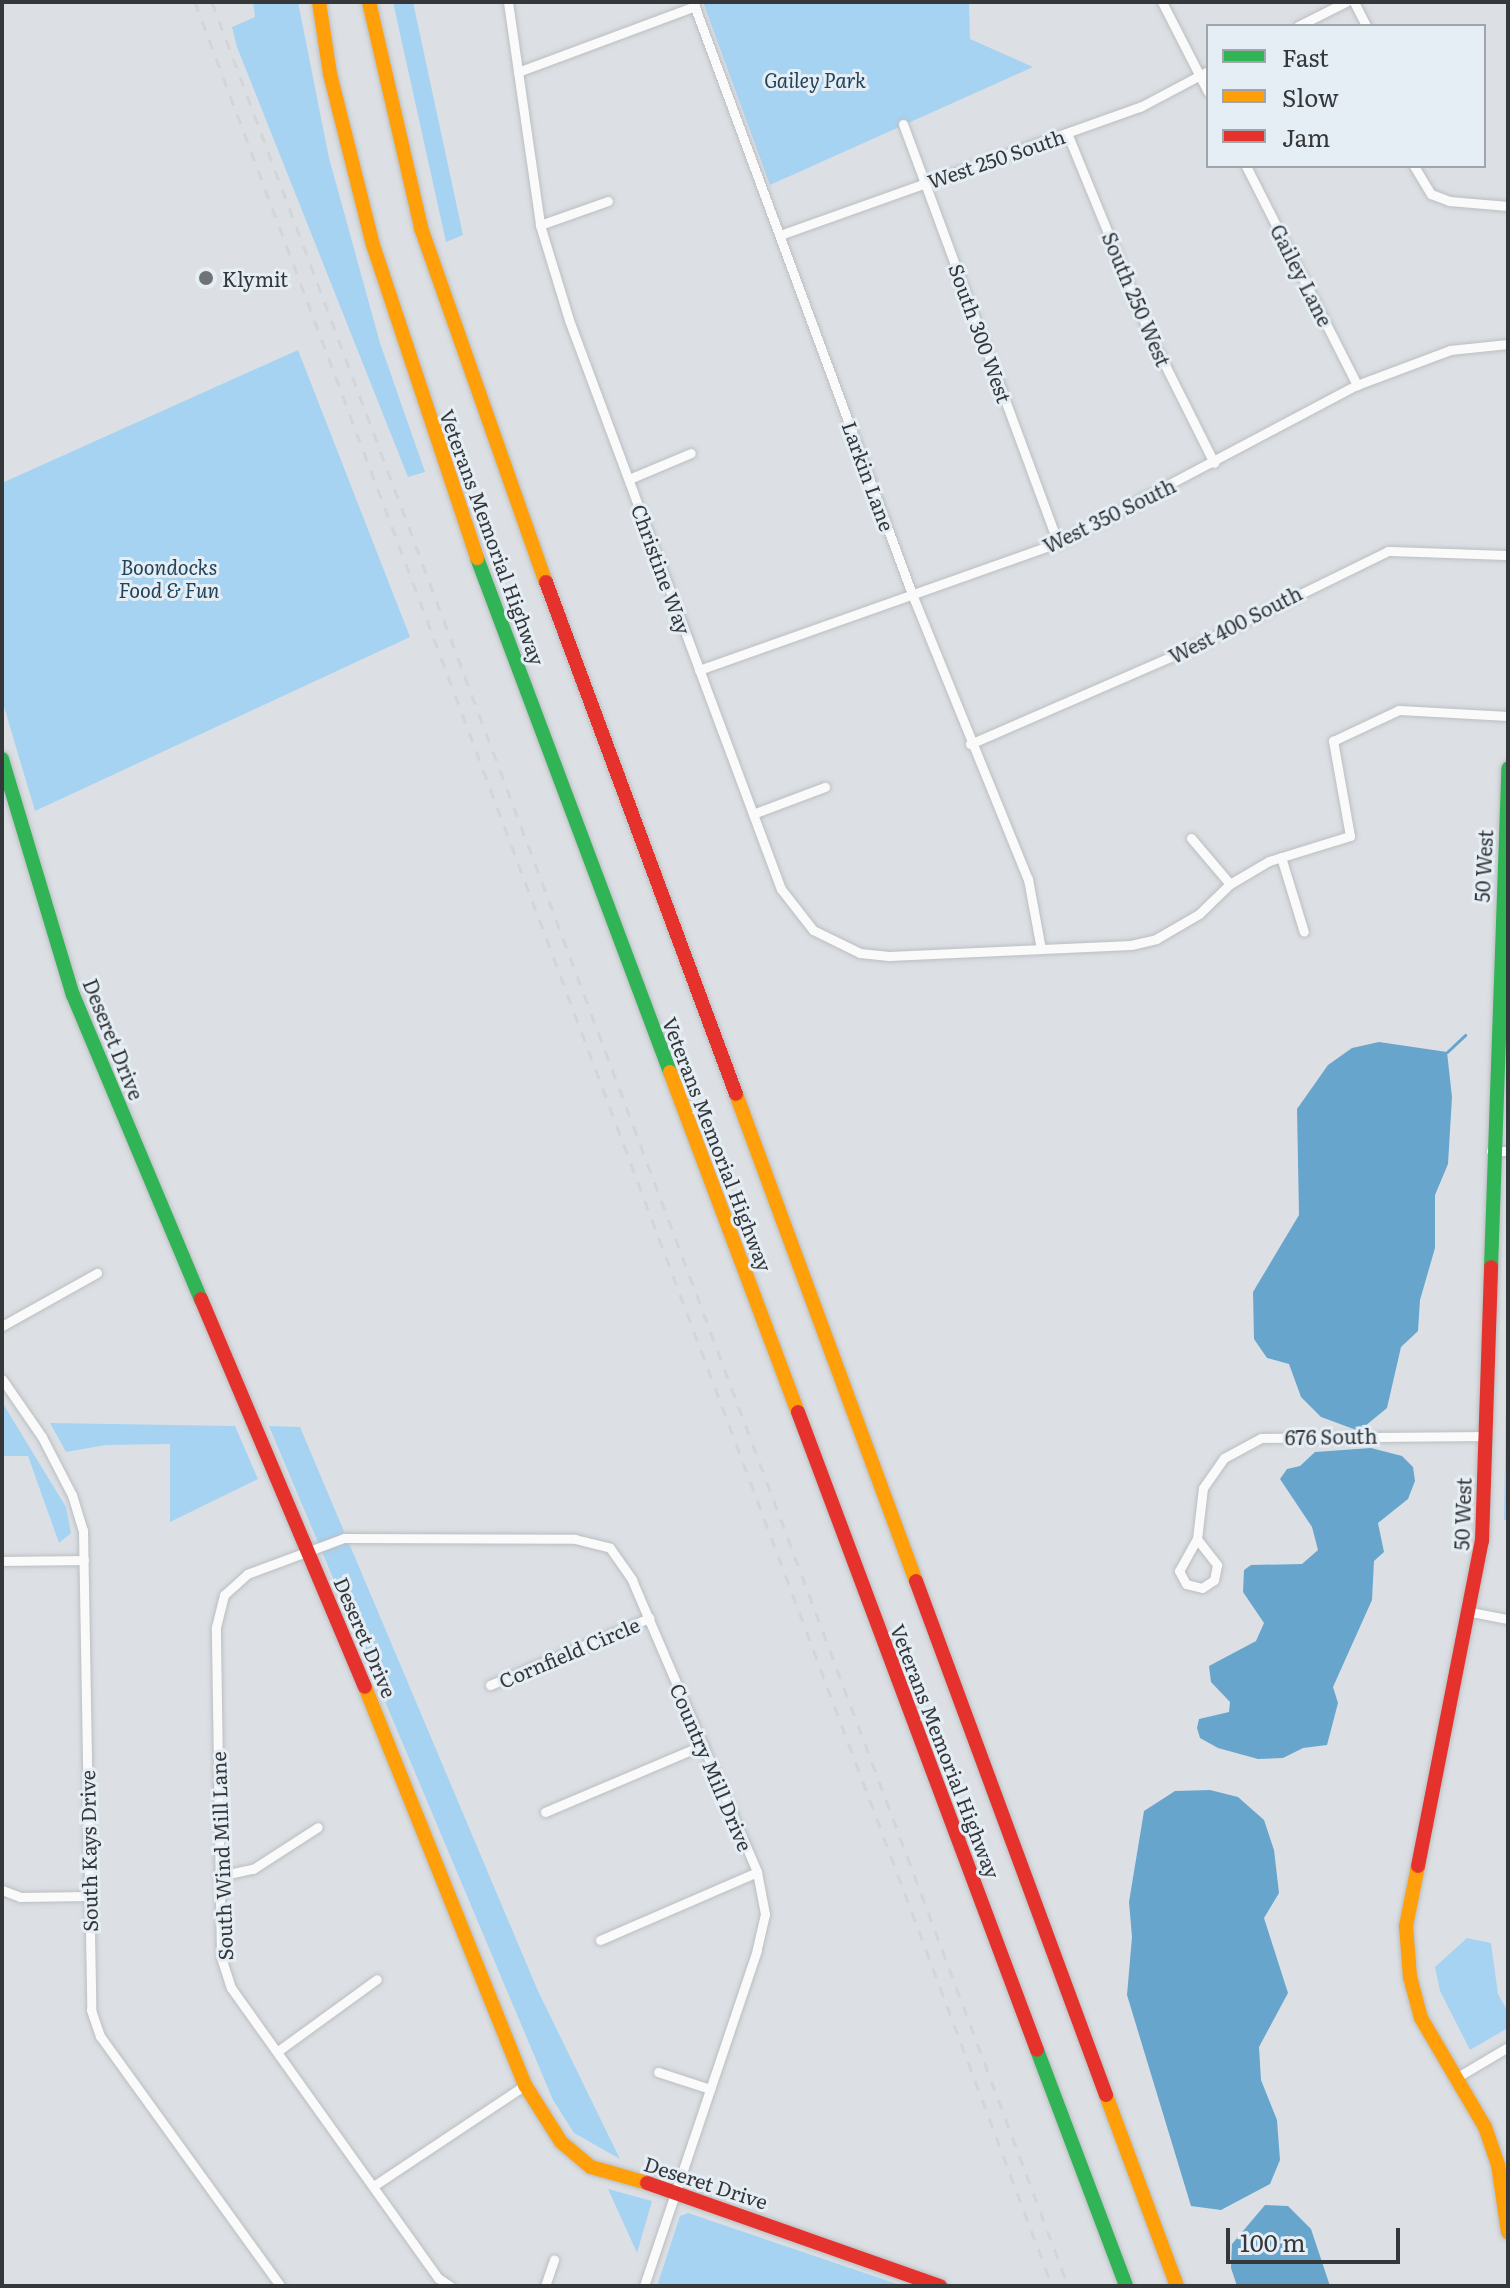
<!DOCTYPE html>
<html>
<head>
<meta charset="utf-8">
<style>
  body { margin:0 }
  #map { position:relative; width:1510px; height:2288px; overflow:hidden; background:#dce0e4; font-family:Literata,serif }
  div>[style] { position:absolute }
  .green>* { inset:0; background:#a7d3f2 }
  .water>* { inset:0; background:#68a5cc }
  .stream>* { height:3px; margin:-1.5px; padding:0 1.5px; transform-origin:1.5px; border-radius:1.5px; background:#68a5cc }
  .roads { filter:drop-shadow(0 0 2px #bbbec1) drop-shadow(0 0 2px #bbbec1) }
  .street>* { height:9px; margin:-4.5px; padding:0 4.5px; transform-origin:4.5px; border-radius:4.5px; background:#fafafb }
  .fast>* { height:14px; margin:-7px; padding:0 7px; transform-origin:7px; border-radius:7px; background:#30b455 }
  .slow>* { height:14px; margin:-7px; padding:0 7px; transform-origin:7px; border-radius:7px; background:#ff9f0a }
  .jam>* { height:14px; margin:-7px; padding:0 7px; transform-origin:7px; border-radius:7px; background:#e5322d }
  .rail>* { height:3px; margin-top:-1.5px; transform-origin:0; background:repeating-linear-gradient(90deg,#d4d5d6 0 10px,transparent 0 20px) }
  .dots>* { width:22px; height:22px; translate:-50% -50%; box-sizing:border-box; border:4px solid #e6eef5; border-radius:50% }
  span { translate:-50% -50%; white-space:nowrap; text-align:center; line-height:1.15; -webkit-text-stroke:6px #e6eef5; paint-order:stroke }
  .park-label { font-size:20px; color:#20435a; font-style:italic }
  .street-label { font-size:20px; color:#35383b }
  .poi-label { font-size:20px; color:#35383b }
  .left { translate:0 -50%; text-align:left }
  .frame { position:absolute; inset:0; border:4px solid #35383b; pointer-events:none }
  .legend { position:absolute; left:1206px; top:24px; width:280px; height:144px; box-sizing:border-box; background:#e6eef5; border:2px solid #9fa5ab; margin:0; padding:10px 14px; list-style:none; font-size:24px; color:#35383b }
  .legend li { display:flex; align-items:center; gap:16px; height:40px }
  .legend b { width:40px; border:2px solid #9fa5ab }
  .scale { position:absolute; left:1226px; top:2228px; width:174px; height:36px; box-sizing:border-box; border:4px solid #35383b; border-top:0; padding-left:10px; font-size:24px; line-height:28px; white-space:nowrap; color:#35383b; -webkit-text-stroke:6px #e6eef5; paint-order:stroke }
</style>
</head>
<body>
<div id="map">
  <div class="green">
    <div style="clip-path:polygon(253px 2px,298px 2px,329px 158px,380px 343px,425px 472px,408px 477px,237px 47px,232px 27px,255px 17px)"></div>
    <div style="clip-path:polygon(393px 2px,413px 2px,463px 235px,446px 242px)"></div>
    <div style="clip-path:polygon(703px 2px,969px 2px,970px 39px,1033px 67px,770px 185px)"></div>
    <div style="clip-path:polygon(298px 350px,410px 637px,35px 811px,2px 700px,2px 483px)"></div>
    <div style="clip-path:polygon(1507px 1341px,1508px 1341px,1508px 1520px,1504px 1520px)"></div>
    <div style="clip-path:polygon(2px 1402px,66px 1507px,71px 1533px,59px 1543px,28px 1456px,2px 1456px)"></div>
    <div style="clip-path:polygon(50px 1423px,235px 1426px,258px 1479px,170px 1522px,170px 1444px,106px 1445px,66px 1452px)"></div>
    <div style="clip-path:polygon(269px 1426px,300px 1427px,538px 1991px,620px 2159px,574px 2133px,553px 2100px)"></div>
    <div style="clip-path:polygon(1467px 1938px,1491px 1943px,1498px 1994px,1508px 2012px,1508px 2028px,1470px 2050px,1440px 1991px,1435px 1967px)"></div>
    <div style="clip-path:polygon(608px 2189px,652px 2201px,637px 2253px)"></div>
    <div style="clip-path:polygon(688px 2213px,903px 2286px,657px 2286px,680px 2216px)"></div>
  </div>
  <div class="water">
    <div style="clip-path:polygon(1379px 1042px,1447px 1052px,1452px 1097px,1448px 1164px,1435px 1195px,1435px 1248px,1420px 1300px,1418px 1331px,1401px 1347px,1387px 1408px,1359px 1431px,1321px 1417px,1301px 1397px,1289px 1364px,1267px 1358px,1254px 1339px,1253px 1292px,1299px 1215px,1297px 1109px,1328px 1065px,1352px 1048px)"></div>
    <div style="clip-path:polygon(1371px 1448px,1402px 1456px,1413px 1467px,1415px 1481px,1408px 1499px,1378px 1523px,1384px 1552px,1374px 1561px,1372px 1600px,1333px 1687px,1338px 1703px,1327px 1745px,1303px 1748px,1283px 1758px,1258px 1759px,1218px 1748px,1200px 1738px,1197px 1728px,1199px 1719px,1229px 1712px,1230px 1702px,1211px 1682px,1209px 1666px,1256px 1641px,1264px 1623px,1243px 1592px,1244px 1570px,1251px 1565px,1302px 1564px,1318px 1550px,1312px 1527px,1280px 1479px,1287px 1469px,1300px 1466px,1315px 1452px)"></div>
    <div style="clip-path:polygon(1210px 1790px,1238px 1797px,1264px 1820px,1274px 1850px,1279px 1893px,1264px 1918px,1288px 1993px,1259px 2047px,1261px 2080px,1277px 2120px,1280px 2160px,1270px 2184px,1221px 2210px,1191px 2206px,1127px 1995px,1132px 1937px,1129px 1902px,1144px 1811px,1175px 1791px)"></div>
    <div style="clip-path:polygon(1265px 2205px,1288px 2206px,1311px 2229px,1330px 2286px,1237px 2286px,1231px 2268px,1232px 2244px)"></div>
  </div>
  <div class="stream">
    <div style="left:1447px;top:1052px;width:25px;rotate:-43deg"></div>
  </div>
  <div class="roads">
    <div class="street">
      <div style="left:508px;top:2px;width:225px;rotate:81.8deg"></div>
      <div style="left:540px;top:225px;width:99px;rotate:73deg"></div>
      <div style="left:569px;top:320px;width:607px;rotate:69.57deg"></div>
      <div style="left:781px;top:889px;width:52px;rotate:52deg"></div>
      <div style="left:813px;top:930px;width:52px;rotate:26.1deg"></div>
      <div style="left:860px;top:953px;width:29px;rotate:6deg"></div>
      <div style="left:889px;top:956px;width:242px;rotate:-2.6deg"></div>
      <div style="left:1131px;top:945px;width:26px;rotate:-13deg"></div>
      <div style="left:1156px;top:939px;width:50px;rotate:-30.2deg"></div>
      <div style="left:1199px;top:914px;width:43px;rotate:-44.1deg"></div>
      <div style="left:1230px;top:884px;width:45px;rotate:-30.5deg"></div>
      <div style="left:1269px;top:861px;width:85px;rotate:-17.2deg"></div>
      <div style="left:1350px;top:836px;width:97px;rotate:-100.1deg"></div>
      <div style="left:1333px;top:741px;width:73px;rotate:-25.2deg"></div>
      <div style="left:1399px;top:710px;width:109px;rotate:3.2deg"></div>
      <div style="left:693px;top:2px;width:631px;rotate:69.7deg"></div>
      <div style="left:912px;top:594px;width:308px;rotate:67.9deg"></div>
      <div style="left:1028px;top:879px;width:71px;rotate:79.5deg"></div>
      <div style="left:1162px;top:2px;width:101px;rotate:62.9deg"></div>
      <div style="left:1354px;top:2px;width:27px;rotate:63deg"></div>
      <div style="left:1298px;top:26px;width:54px;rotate:-26.6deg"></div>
      <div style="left:518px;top:72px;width:189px;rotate:-20.4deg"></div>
      <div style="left:903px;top:124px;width:447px;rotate:69.7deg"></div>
      <div style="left:1067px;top:133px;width:218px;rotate:67.7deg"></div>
      <div style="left:1150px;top:335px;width:143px;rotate:63.4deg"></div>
      <div style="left:1246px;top:166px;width:246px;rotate:63.1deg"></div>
      <div style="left:1414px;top:166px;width:33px;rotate:59deg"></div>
      <div style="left:1431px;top:194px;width:19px;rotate:21deg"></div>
      <div style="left:1449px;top:201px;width:59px;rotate:4.8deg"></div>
      <div style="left:540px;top:225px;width:72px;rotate:-19.4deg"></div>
      <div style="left:780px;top:235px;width:382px;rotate:-19.6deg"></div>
      <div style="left:1140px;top:107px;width:77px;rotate:-27.9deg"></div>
      <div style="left:629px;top:479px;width:67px;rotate:-22.8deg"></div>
      <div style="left:699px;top:670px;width:381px;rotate:-19.5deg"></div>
      <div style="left:1058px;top:543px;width:338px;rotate:-27.9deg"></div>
      <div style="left:1357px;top:385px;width:99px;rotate:-20.6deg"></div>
      <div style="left:1450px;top:350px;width:58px;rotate:-5.9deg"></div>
      <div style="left:970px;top:744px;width:231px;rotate:-23.5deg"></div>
      <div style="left:1182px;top:652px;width:229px;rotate:-26.1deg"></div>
      <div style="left:1388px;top:551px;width:120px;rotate:1.9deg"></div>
      <div style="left:753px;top:814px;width:77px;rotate:-20.6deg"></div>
      <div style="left:1191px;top:838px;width:60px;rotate:49.7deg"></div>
      <div style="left:1281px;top:857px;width:78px;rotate:73deg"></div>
      <div style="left:1491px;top:1151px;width:17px"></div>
      <div style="left:2px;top:1326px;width:109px;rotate:-29.2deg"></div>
      <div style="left:2px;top:1379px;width:70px;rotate:55.4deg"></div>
      <div style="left:42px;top:1437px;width:65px;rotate:62.7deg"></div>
      <div style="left:72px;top:1495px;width:37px;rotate:73deg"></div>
      <div style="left:83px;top:1530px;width:480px;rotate:89deg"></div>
      <div style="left:91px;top:2010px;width:28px;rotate:71deg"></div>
      <div style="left:100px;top:2036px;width:308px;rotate:54.2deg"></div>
      <div style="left:1197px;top:1539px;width:33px;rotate:52deg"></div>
      <div style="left:1217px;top:1565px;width:15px;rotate:101deg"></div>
      <div style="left:1214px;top:1580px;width:14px;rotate:146deg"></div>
      <div style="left:1202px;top:1588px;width:16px;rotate:-166deg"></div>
      <div style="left:1186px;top:1584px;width:15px;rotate:-118deg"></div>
      <div style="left:1179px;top:1571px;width:37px;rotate:-61deg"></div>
      <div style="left:1197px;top:1539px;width:51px;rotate:-83.3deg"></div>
      <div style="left:1203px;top:1488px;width:37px;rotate:-55deg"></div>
      <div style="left:1224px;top:1458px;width:42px;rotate:-28.4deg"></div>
      <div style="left:1261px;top:1438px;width:223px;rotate:-0.5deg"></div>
      <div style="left:2px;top:1561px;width:82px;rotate:-0.7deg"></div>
      <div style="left:1471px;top:1612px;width:38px;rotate:11deg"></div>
      <div style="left:490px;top:1685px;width:173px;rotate:-22.8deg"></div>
      <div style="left:545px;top:1812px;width:172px;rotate:-23deg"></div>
      <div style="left:219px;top:1876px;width:35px;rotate:-12deg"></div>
      <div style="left:253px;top:1869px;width:77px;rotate:-32.9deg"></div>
      <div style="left:2px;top:1890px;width:19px;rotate:21deg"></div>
      <div style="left:20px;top:1897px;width:69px;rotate:-0.8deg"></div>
      <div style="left:600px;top:1940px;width:171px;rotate:-23.4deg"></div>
      <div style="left:278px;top:2051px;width:122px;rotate:-36deg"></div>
      <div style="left:658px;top:2072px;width:55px;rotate:18.1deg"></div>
      <div style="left:1454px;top:2079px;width:63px;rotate:-30.7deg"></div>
      <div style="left:375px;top:2185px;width:180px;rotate:-33.7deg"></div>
      <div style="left:450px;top:2286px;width:14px;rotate:-146deg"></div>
      <div style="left:438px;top:2278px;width:356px;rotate:-125.5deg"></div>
      <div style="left:231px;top:1988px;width:33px;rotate:-108deg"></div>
      <div style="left:221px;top:1957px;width:330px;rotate:-90.9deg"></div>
      <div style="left:216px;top:1627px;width:33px;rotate:-76deg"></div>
      <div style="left:224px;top:1595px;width:31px;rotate:-42deg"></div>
      <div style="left:247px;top:1574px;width:103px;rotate:-20.4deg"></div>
      <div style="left:344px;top:1538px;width:231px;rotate:0.2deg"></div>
      <div style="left:575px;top:1539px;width:36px;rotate:14deg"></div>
      <div style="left:610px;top:1548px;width:39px;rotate:55deg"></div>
      <div style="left:632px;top:1580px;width:318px;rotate:66.8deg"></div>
      <div style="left:757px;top:1872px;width:43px;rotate:79.2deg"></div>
      <div style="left:765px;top:1914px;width:37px;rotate:103deg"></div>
      <div style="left:757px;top:1950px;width:354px;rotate:108.6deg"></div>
      <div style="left:545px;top:2286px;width:28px;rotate:-71deg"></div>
    </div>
    <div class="fast">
      <div style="left:477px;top:558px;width:549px;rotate:69.42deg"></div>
      <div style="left:2px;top:759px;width:246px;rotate:73.3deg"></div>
      <div style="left:73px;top:995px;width:330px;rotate:67.2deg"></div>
      <div style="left:1491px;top:1267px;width:499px;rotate:-88deg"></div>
      <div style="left:1037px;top:2050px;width:252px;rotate:69.3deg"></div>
    </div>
    <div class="slow">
      <div style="left:319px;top:2px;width:73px;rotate:81.3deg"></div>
      <div style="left:330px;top:74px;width:176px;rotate:75.9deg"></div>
      <div style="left:373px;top:245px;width:330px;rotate:71.6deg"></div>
      <div style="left:369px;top:2px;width:232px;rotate:77deg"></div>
      <div style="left:421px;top:228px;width:375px;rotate:70.6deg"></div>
      <div style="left:670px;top:1072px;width:363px;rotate:69.4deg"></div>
      <div style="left:736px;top:1094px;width:519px;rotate:69.72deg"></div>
      <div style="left:365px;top:1687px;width:429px;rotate:68.1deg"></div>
      <div style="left:525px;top:2085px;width:67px;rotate:57.7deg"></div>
      <div style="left:561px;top:2142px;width:39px;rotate:40deg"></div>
      <div style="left:591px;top:2167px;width:58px;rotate:15.9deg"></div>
      <div style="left:1418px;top:1866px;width:61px;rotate:101.3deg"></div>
      <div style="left:1406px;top:1926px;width:51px;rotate:85.5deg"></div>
      <div style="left:1410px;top:1977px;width:42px;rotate:75deg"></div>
      <div style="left:1421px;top:2018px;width:126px;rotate:59.6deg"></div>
      <div style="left:1485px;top:2127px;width:40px;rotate:71.1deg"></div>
      <div style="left:1498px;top:2165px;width:68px;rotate:81.5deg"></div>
      <div style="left:1106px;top:2095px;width:204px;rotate:69.6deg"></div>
    </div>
    <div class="jam">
      <div style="left:546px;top:582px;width:546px;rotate:69.64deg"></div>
      <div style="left:201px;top:1299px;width:421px;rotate:67.1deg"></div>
      <div style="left:798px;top:1412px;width:681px;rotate:69.46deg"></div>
      <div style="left:916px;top:1581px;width:548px;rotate:69.71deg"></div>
      <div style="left:1418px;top:1866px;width:331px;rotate:-78.9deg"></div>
      <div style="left:1482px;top:1541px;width:274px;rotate:-88.1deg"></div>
      <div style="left:647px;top:2183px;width:311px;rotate:19.4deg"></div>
    </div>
  </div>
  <div class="rail">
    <div style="left:195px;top:2px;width:2439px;rotate:69.43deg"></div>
    <div style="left:212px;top:2px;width:2439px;rotate:69.45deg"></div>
  </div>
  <div class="dots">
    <div style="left:206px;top:278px;background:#6f7376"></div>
  </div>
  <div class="park-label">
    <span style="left:815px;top:79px">Gailey Park</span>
    <span style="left:169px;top:578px">Boondocks<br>Food &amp; Fun</span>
  </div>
  <div class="street-label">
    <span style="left:996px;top:158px;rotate:-19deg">West 250 South</span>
    <span style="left:1302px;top:275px;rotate:63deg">Gailey Lane</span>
    <span style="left:1137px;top:299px;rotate:67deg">South 250 West</span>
    <span style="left:981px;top:333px;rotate:70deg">South 300 West</span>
    <span style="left:869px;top:476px;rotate:70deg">Larkin Lane</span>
    <span style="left:1109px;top:515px;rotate:-26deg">West 350 South</span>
    <span style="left:493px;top:537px;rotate:70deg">Veterans Memorial Highway</span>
    <span style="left:662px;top:569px;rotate:70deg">Christine Way</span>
    <span style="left:1235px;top:624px;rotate:-27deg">West 400 South</span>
    <span style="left:1483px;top:866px;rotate:-87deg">50 West</span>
    <span style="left:114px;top:1039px;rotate:68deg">Deseret Drive</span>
    <span style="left:718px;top:1144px;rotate:69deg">Veterans Memorial Highway</span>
    <span style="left:1331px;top:1436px;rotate:-1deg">676 South</span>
    <span style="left:1462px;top:1514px;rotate:-88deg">50 West</span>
    <span style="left:366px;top:1637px;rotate:67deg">Deseret Drive</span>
    <span style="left:569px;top:1652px;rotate:-23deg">Cornfield Circle</span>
    <span style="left:946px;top:1751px;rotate:69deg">Veterans Memorial Highway</span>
    <span style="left:712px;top:1767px;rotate:67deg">Country Mill Drive</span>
    <span style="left:88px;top:1851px;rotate:-91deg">South Kays Drive</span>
    <span style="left:221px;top:1856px;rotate:-92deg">South Wind Mill Lane</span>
    <span style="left:706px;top:2182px;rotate:18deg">Deseret Drive</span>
  </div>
  <div class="poi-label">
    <span class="left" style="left:222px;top:278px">Klymit</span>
  </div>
  <div class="frame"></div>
  <ul class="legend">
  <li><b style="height:10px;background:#30b455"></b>Fast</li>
  <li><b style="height:10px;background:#ff9f0a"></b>Slow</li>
  <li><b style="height:10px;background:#e5322d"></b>Jam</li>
  </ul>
  <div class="scale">100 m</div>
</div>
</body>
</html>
